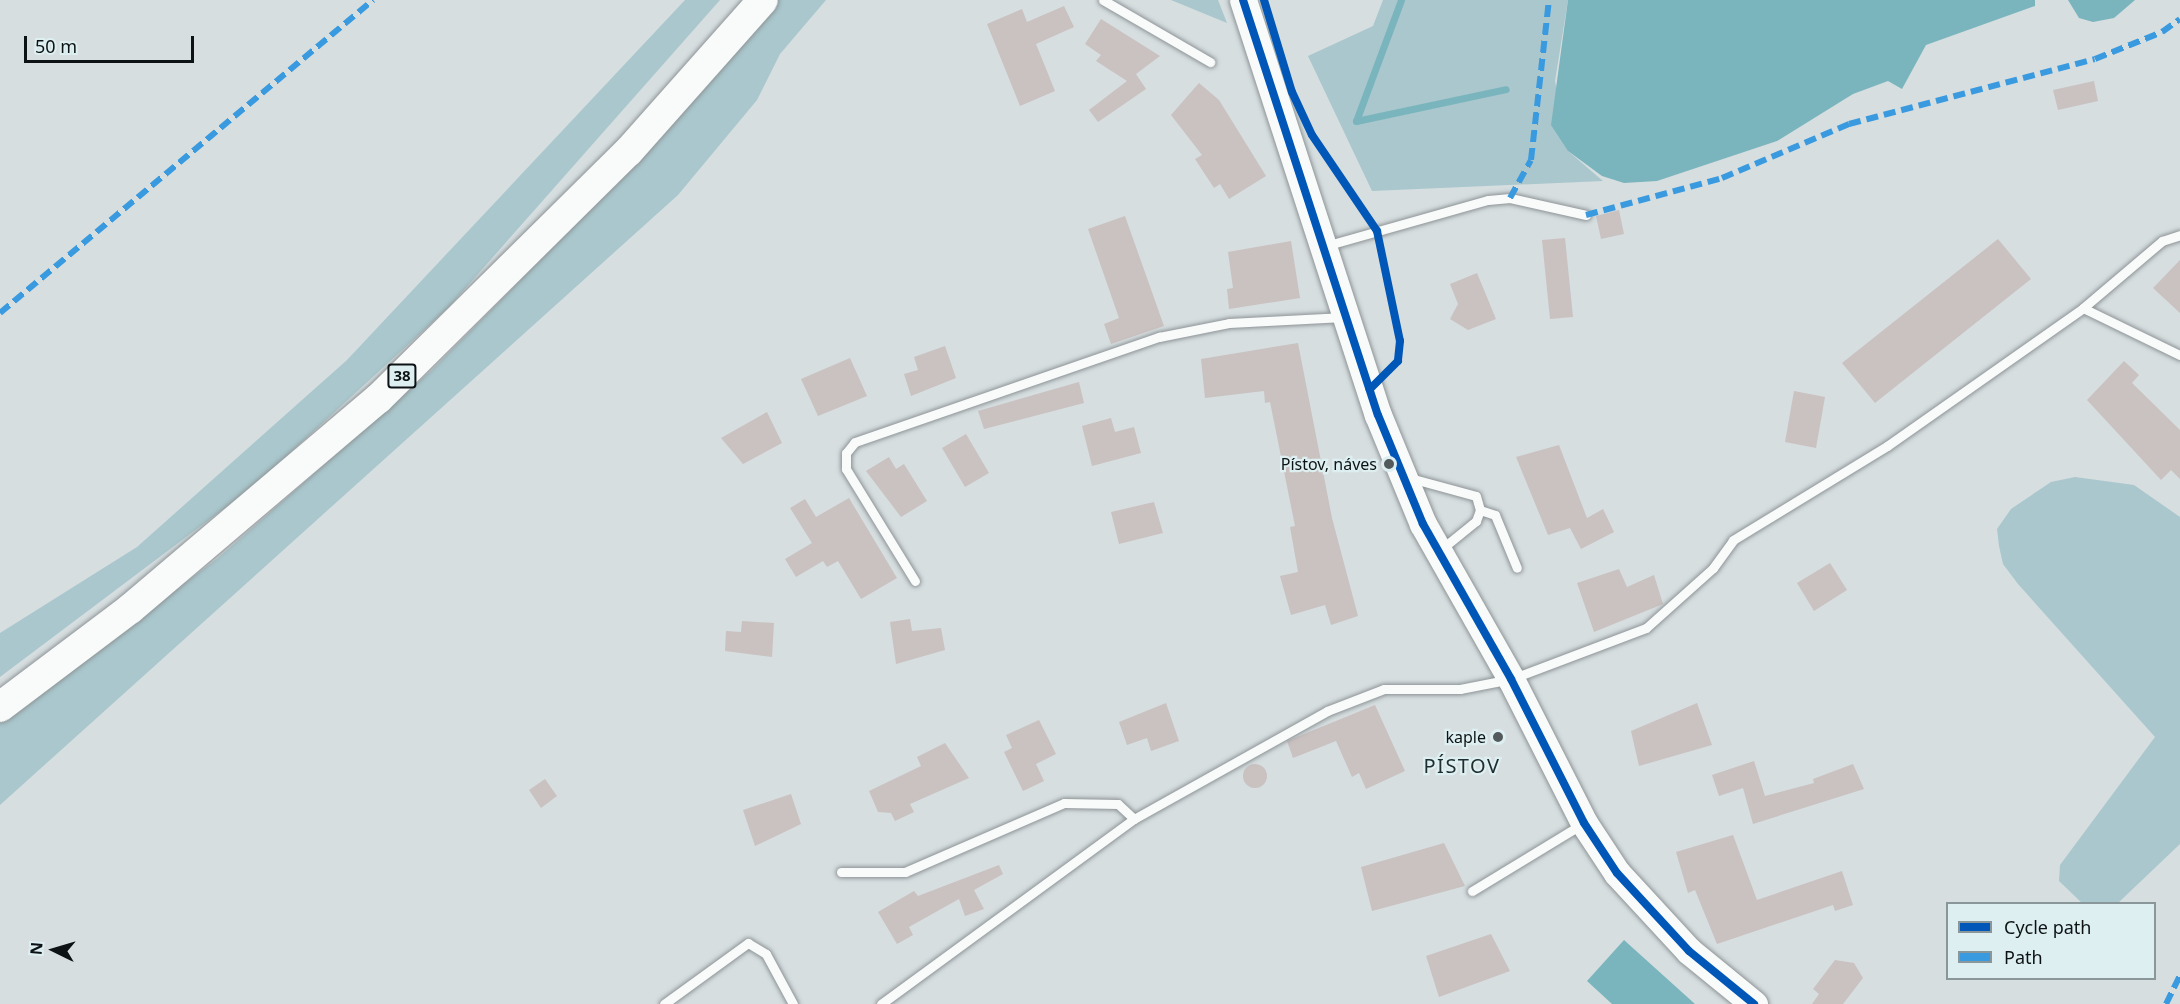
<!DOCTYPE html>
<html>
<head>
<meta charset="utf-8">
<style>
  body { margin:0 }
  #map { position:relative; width:2180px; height:1004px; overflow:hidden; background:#d6dee0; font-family:"Noto Sans",sans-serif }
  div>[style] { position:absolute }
  .green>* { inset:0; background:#a9c7cd }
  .water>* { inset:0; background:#7ab5be }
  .stream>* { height:7px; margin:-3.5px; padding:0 3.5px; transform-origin:3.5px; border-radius:3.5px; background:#7ab5be }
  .building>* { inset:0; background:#cac1c1 }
  .round { border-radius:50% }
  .roads { filter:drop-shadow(0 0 2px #8e9496) drop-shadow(0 0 2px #8e9496) }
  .lane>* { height:9px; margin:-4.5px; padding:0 4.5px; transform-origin:4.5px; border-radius:4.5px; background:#f9fafa }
  .secondary>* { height:27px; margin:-13.5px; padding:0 13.5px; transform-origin:13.5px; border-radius:13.5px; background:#f9fafa }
  .primary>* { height:30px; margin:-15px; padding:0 15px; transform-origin:15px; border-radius:15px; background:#f9fafa }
  .quiet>* { height:6px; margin-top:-3px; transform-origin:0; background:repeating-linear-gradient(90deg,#3a9adf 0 12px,transparent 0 18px) }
  .cycleway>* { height:8px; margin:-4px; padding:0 4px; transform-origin:4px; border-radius:4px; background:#0057b8 }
  .dots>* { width:16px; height:16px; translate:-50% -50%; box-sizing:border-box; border:3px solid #deeff2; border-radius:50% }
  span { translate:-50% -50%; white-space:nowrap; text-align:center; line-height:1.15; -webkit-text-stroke:4.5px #deeff2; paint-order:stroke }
  .shield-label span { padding:2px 4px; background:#deeff2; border:2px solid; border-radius:4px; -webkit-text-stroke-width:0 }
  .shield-label { font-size:15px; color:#0d1315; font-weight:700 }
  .poi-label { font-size:16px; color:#0d1315 }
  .right { translate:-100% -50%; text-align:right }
  .quarter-label { font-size:20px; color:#202e30; letter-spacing:1.5px }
  .legend { position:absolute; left:1946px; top:902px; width:210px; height:78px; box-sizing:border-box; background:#deeff2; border:2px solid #8a979a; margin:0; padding:8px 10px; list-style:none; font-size:18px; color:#0d1315 }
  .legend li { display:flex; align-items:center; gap:12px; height:30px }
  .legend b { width:30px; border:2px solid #8a979a }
  .north { position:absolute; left:24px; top:920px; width:60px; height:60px; -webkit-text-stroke:4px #deeff2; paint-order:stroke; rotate:275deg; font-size:16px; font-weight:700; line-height:24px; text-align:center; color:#0d1315 }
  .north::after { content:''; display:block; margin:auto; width:21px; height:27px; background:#0d1315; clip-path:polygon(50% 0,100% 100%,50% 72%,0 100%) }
  .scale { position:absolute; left:24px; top:36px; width:170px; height:27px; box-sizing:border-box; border:3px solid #0d1315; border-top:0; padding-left:8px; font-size:18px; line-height:21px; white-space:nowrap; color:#0d1315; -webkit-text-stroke:4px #deeff2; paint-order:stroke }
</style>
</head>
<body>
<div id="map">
  <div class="green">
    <div style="clip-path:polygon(685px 0,720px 0,448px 308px,254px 486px,0 677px,0 633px,137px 547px,347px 360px)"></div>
    <div style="clip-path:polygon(777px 0,826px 0,780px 54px,757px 100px,678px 195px,0 805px,0 722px,218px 558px,431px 371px,626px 173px)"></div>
    <div style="clip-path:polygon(1171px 0,1218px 0,1227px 23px)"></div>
    <div style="clip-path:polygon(1383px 0,1568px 0,1555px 81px,1568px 151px,1603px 181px,1372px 191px,1308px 56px,1373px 26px)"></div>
    <div style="clip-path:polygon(2075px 477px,2134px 485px,2180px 517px,2180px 844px,2118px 903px,2082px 903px,2059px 881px,2060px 865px,2155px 737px,2018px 584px,2003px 564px,1999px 546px,1997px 529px,2011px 509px,2051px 482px)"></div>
  </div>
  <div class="water">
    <div style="clip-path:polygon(1568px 0,2035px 0,2035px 6px,1926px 45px,1902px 89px,1888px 81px,1853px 94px,1777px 141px,1657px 181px,1624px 183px,1602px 176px,1568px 151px,1551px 125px)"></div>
    <div style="clip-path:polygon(2068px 0,2135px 0,2114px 18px,2093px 22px,2079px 18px)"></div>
    <div style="clip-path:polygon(1624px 940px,1695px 1004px,1612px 1004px,1587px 981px)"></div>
  </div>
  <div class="stream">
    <div style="left:1356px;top:121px;width:153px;rotate:-12deg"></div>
    <div style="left:1356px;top:121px;width:129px;rotate:-69.6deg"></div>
  </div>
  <div class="building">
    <div style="clip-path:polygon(1064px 6px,1074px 27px,1036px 44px,1055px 91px,1020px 106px,987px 24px,1022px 9px,1027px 22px)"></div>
    <div style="clip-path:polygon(1101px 19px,1160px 56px,1136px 74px,1146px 89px,1098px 122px,1089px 110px,1127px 81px,1096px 61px,1101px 55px,1085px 44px)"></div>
    <div style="clip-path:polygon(2094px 81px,2098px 101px,2058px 110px,2053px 90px)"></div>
    <div style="clip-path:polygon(1199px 83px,1219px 100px,1266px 176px,1229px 199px,1220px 184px,1214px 188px,1195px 159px,1202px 155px,1171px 115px)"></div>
    <div style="clip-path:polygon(1619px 210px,1624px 234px,1601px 239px,1596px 216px)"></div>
    <div style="clip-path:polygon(1125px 216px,1164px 326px,1111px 344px,1104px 324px,1119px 318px,1088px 229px)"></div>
    <div style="clip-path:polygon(1565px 238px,1573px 317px,1550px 319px,1542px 240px)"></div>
    <div style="clip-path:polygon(1998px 239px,2031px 279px,1875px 403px,1842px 363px)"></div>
    <div style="clip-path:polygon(1291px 241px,1300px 298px,1229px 309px,1227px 289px,1233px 288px,1228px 252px)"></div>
    <div style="clip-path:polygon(2180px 260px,2180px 313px,2153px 288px)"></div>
    <div style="clip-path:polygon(1477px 273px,1496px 319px,1468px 330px,1450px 319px,1458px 304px,1450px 284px)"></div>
    <div style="clip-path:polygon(1298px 343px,1332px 518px,1358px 616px,1331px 625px,1325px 605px,1291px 615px,1280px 576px,1298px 572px,1290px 527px,1295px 526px,1270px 402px,1265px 403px,1264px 391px,1205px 398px,1201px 359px)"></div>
    <div style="clip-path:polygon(945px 346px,956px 378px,911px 396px,904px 374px,918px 370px,914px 357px)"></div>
    <div style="clip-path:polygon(850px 358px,867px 396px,818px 416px,801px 379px)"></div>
    <div style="clip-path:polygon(2124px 361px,2139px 375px,2132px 383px,2180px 430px,2180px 479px,2171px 470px,2161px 480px,2087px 400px)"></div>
    <div style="clip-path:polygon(1079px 382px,1084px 403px,984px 429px,978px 411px)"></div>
    <div style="clip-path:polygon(1794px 391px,1825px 397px,1816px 448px,1785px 442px)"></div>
    <div style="clip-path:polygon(767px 412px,782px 443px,743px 464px,721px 438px)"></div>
    <div style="clip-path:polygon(1111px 418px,1115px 432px,1134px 427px,1141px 453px,1092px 466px,1082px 426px)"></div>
    <div style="clip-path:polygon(966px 434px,989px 473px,965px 487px,942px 448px)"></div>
    <div style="clip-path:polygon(1559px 445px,1587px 518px,1603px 509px,1614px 532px,1581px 549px,1570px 528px,1548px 535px,1516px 457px)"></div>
    <div style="clip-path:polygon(889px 457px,896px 469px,904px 464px,927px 501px,901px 517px,866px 471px)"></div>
    <div style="clip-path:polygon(849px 498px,897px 578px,861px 599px,838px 561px,827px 567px,823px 561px,796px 577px,785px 559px,812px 543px,790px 508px,805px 499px,816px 517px)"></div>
    <div style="clip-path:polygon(1154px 502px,1163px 533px,1119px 544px,1111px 512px)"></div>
    <div style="clip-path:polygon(1830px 563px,1847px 590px,1814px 611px,1797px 583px)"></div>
    <div style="clip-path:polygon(1619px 569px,1627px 587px,1654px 575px,1663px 604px,1594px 632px,1577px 583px)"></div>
    <div style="clip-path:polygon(910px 619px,912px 631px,941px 628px,945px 650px,896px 664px,890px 622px)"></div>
    <div style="clip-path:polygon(742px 621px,774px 623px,772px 657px,725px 651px,726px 631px,741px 632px)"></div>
    <div style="clip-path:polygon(1166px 703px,1179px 741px,1151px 751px,1147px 738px,1127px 745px,1119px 722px)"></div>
    <div style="clip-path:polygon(1697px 703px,1712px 745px,1639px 766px,1631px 731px)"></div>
    <div style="clip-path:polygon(1375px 705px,1405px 771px,1366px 789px,1359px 773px,1352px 777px,1336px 741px,1293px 758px,1287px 741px)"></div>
    <div style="clip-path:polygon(1039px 720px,1056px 754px,1036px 764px,1044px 781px,1023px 791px,1004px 752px,1012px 748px,1006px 735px)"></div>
    <div style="clip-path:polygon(945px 743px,969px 778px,910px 804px,914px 812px,895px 821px,891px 813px,878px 812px,869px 791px,921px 766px,917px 757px)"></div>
    <div style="clip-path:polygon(1754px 761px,1765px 796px,1814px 783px,1813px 779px,1853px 764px,1864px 789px,1753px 824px,1743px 788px,1719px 796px,1712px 775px)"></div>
    <div class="round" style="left:1243px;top:764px;width:24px;height:24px"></div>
    <div style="clip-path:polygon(545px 779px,557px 796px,541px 808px,529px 790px)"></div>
    <div style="clip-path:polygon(791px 794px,801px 824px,755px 846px,743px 810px)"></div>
    <div style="clip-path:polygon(1733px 835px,1757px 900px,1842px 871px,1853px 905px,1835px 911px,1833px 905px,1717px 944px,1695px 890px,1688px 893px,1676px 852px)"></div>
    <div style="clip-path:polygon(1444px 843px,1465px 886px,1372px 911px,1361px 867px)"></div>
    <div style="clip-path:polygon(999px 865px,1003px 874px,974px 890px,984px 909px,965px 916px,959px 899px,909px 927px,913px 935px,897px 944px,878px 912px,914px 891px,918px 896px)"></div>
    <div style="clip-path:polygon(1491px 934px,1510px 971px,1439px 997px,1426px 956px)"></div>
    <div style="clip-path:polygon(1835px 960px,1854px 963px,1863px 978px,1843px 1004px,1812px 1004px,1819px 994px,1813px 989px)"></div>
  </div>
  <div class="roads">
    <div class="lane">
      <div style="left:1103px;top:0;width:124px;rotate:30.1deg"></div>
      <div style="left:1325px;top:246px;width:169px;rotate:-15.8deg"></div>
      <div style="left:1488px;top:200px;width:22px;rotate:-5deg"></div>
      <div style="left:1510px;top:198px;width:78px;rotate:12.6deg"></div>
      <div style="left:2083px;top:308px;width:104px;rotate:-40.3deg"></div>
      <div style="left:2162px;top:241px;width:19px;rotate:-18deg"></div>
      <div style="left:1410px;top:478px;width:68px;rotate:15.3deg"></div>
      <div style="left:1476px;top:496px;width:15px;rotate:74deg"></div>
      <div style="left:1480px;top:510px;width:12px;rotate:110deg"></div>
      <div style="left:1476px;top:521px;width:46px;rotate:141.1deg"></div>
      <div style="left:1480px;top:510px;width:16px;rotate:18deg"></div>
      <div style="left:1495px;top:515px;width:57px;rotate:67.5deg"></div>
      <div style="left:915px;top:581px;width:132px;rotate:-121.6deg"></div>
      <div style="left:846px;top:469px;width:16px;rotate:-90deg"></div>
      <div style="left:846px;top:453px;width:14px;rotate:-51deg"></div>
      <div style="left:855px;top:442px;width:322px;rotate:-19.1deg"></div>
      <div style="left:1159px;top:337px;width:71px;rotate:-11.3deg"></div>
      <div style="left:1229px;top:323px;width:115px;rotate:-3deg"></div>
      <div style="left:841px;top:872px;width:64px"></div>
      <div style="left:905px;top:872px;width:173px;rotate:-23.5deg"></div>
      <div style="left:1064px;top:803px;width:54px;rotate:1.1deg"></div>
      <div style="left:1118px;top:804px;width:22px;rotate:43deg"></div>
      <div style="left:1472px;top:891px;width:129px;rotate:-31.3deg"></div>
      <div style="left:664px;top:1004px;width:104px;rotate:-36deg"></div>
      <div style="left:748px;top:943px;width:21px;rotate:31deg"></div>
      <div style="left:766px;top:954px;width:57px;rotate:61.6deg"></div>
      <div style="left:881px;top:1004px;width:313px;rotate:-36.2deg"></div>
      <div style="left:1134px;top:819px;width:221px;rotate:-29.2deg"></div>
      <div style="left:1327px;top:711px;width:61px;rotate:-21.1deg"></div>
      <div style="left:1384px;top:689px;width:76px"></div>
      <div style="left:1460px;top:689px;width:52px;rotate:-11.1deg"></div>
      <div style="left:1511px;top:679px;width:144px;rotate:-20.7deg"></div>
      <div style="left:1646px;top:628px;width:90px;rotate:-41.8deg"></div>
      <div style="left:1713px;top:568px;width:34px;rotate:-54deg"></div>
      <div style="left:1733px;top:540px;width:180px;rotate:-31.4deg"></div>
      <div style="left:1887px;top:446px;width:240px;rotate:-35.1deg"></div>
      <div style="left:2083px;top:308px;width:108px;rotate:25.9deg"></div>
    </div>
    <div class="secondary">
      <div style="left:1243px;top:0;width:436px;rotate:72deg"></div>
      <div style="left:1378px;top:415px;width:118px;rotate:67.6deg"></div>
      <div style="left:1423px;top:524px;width:178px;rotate:60.4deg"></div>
      <div style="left:1511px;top:679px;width:161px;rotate:63.1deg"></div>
      <div style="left:1584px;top:823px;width:60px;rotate:56.6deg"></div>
      <div style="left:1617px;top:873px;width:106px;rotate:47.3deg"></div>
      <div style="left:1689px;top:951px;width:84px;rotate:39.2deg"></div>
    </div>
    <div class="primary">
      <div style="left:0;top:707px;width:163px;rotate:-37deg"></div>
      <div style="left:130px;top:609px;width:325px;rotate:-40.3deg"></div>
      <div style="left:378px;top:399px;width:351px;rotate:-44.7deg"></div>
      <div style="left:628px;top:152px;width:203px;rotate:-48.4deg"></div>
    </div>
  </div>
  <div class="quiet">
    <div style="left:1510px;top:198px;width:43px;rotate:-61.1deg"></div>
    <div style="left:1531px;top:160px;width:161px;rotate:-83.6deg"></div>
    <div style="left:1586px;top:215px;width:141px;rotate:-15.2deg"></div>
    <div style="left:1722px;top:178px;width:138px;rotate:-23deg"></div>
    <div style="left:1849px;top:124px;width:254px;rotate:-14.8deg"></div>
    <div style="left:2095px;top:59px;width:72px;rotate:-21.9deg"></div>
    <div style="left:2162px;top:32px;width:22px;rotate:-36deg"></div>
    <div style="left:0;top:313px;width:487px;rotate:-40deg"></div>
    <div style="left:2166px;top:1004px;width:32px;rotate:-64deg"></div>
  </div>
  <div class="cycleway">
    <div style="left:1243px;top:0;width:436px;rotate:72deg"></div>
    <div style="left:1378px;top:415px;width:118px;rotate:67.6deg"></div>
    <div style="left:1423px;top:524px;width:178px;rotate:60.4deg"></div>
    <div style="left:1511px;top:679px;width:161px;rotate:63.1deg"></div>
    <div style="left:1584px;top:823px;width:60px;rotate:56.6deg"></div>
    <div style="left:1617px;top:873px;width:106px;rotate:47.3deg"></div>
    <div style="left:1689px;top:951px;width:84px;rotate:39.2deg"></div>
    <div style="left:1264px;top:0;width:96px;rotate:73.1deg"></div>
    <div style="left:1292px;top:92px;width:47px;rotate:65.1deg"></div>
    <div style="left:1312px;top:135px;width:116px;rotate:55.9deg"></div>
    <div style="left:1377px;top:231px;width:112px;rotate:78.2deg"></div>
    <div style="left:1400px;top:341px;width:20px;rotate:96deg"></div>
    <div style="left:1398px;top:361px;width:40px;rotate:135deg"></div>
  </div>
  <div class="dots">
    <div style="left:1389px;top:464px;background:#535a5c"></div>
    <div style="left:1498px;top:737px;background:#535a5c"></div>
  </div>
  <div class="shield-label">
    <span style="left:402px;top:376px">38</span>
  </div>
  <div class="poi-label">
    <span class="right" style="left:1377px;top:464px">Pístov, náves</span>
    <span class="right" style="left:1486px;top:737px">kaple</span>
  </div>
  <div class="quarter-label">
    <span style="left:1462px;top:765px">PÍSTOV</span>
  </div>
  <ul class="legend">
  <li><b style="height:8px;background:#0057b8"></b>Cycle path</li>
  <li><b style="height:8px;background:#3a9adf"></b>Path</li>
  </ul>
  <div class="north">N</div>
  <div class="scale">50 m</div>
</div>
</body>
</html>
